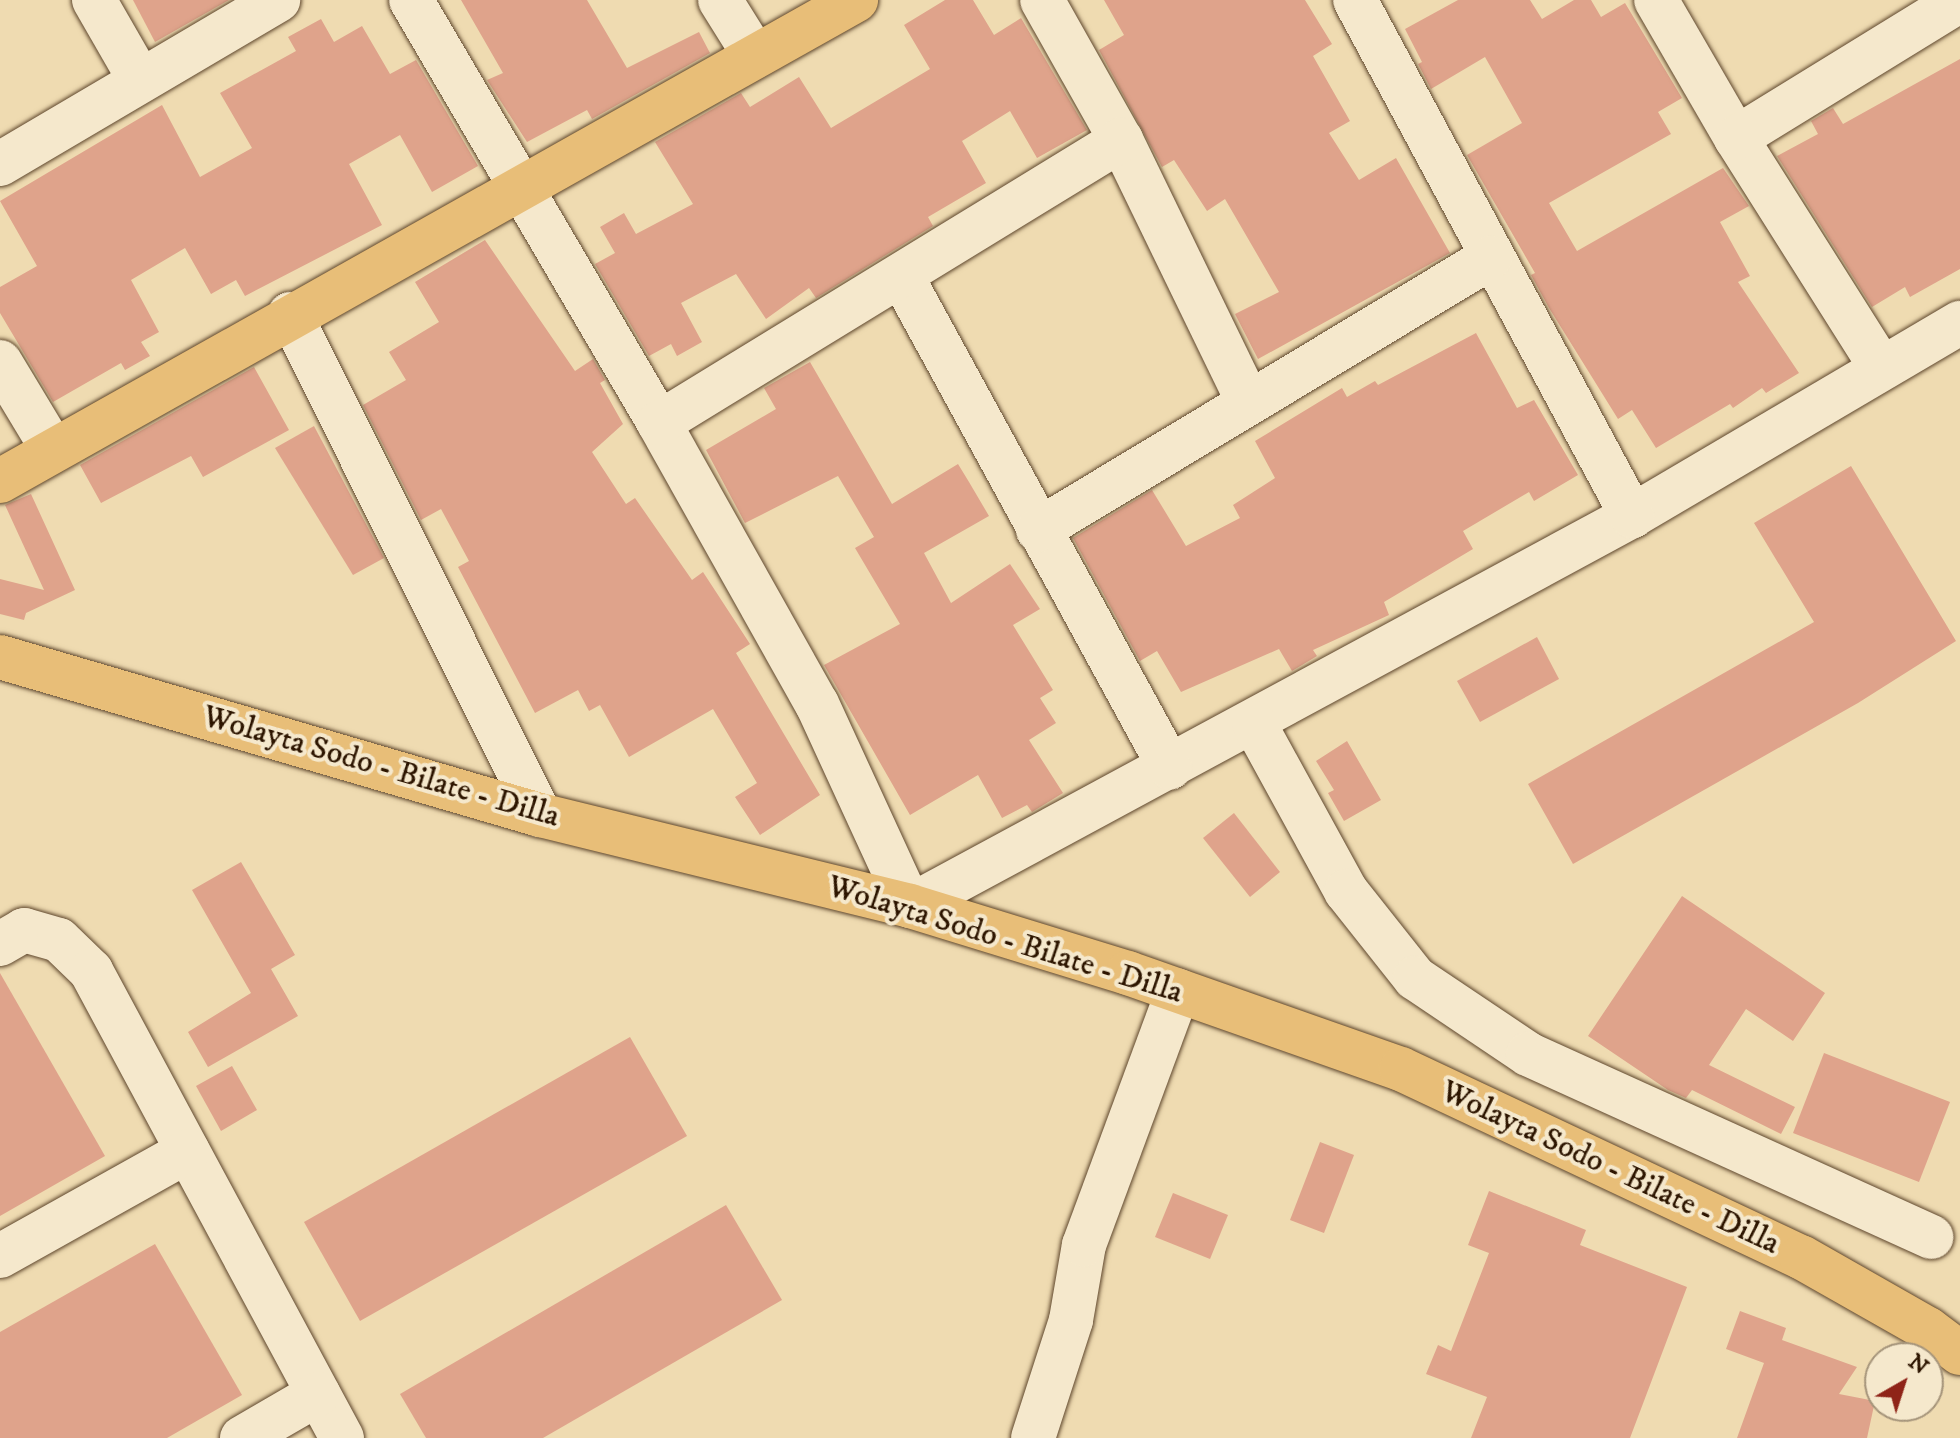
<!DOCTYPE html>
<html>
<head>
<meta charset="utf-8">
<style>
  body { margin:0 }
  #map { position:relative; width:1960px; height:1438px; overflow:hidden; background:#efdbb1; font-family:"IM FELL DW Pica",serif }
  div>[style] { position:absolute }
  .building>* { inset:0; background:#dfa38b }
  .roads { filter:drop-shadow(0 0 2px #5e462c) drop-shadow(0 0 2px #5e462c) }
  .minor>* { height:44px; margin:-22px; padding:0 22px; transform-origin:22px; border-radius:22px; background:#f5e8cc }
  .major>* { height:44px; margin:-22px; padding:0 22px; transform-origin:22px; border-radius:22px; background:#e8be78 }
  span { translate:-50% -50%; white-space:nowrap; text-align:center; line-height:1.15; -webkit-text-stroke:8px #f5e8cc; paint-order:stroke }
  .street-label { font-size:32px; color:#2d1500 }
  .north { position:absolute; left:1864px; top:1342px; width:80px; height:80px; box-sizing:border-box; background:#f5e8cc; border:2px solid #a5947a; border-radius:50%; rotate:39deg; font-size:22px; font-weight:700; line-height:32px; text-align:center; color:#2d1500 }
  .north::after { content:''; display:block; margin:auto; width:28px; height:36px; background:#8f2418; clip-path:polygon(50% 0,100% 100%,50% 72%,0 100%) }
</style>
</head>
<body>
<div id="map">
  <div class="building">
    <div style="clip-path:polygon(133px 0,229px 0,155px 42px)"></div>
    <div style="clip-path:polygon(461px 0,587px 0,627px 68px,699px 32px,710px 53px,592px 119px,587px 110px,527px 142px,487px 80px,503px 73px)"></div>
    <div style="clip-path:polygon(945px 0,973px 0,994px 35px,1021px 18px,1087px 130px,1037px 158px,1010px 111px,962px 141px,986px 183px,928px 217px,933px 226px,816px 298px,809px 288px,766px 319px,736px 274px,681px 303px,702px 342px,677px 356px,671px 344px,649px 356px,595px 264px,615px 253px,600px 227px,624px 213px,636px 234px,693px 204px,655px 142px,741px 93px,750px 107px,799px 77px,831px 128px,930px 69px,904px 25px)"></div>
    <div style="clip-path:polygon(1104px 0,1305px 0,1332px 44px,1313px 56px,1350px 121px,1329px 133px,1359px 180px,1396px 158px,1450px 253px,1258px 359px,1235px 314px,1279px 292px,1225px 199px,1207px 211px,1174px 160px,1162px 167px,1099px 50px,1124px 35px)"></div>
    <div style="clip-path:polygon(1458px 0,1530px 0,1542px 19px,1574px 0,1591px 0,1601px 17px,1625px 3px,1682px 98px,1658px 112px,1671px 134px,1549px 203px,1577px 251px,1723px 168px,1749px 206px,1720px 222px,1750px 276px,1738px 282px,1799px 373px,1766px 393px,1762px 388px,1733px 408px,1730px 404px,1656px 448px,1632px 410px,1618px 419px,1549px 308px,1531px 275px,1535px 273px,1467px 155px,1522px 123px,1485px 57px,1431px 89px,1418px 64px,1422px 62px,1405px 29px)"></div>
    <div style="clip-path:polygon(321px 19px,334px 42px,362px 26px,390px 74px,416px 60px,478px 166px,432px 192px,400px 135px,349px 164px,382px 225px,245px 296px,236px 280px,211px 294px,185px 248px,131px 280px,159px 332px,141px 342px,150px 356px,125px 370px,121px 363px,53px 402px,0 313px,0 287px,37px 266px,0 201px,162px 105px,200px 177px,252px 148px,220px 93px,296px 51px,288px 37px)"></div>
    <div style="clip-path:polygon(1960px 59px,1960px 269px,1910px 297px,1905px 287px,1872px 307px,1777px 156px,1818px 134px,1811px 121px,1833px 108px,1843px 124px)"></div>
    <div style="clip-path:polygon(485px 240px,575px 371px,593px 359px,605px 380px,600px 383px,623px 424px,592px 452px,626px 504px,635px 498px,692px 580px,703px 572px,750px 644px,736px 653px,820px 795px,760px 835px,735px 797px,757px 783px,713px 709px,629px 757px,600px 705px,589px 711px,578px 690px,535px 713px,458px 567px,469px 561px,441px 509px,421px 520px,363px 405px,406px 380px,389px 352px,439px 322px,415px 282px)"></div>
    <div style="clip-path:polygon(1476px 333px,1517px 408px,1534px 400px,1578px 475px,1534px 501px,1529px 492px,1463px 531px,1473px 549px,1384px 602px,1389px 615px,1313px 650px,1317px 656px,1292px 671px,1279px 649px,1181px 692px,1157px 651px,1140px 661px,1073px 538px,1152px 490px,1186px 546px,1240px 518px,1233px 505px,1275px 478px,1255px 441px,1342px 388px,1347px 397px,1375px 381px,1378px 385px)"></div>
    <div style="clip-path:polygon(810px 362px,892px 504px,958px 464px,969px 482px,989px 516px,924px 553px,951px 603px,1010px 564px,1040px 609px,1013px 625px,1053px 690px,1040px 698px,1056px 723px,1029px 740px,1063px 793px,1032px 812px,1027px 805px,1002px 818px,978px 775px,910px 815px,824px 665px,900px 624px,855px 548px,874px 537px,838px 476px,745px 523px,706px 450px,776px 409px,764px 388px)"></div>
    <div style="clip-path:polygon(254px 367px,289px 430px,203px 477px,191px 456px,101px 503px,80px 465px)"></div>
    <div style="clip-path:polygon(314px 426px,384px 558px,353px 575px,275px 448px)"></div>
    <div style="clip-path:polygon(1851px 466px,1956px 641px,1858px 703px,1573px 864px,1528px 784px,1814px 622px,1754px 523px)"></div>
    <div style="clip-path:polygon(31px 494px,75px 590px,26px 613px,24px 620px,0 614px,0 579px,44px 590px,5px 505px)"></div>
    <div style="clip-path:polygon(1537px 637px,1559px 679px,1480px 722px,1457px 681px)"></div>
    <div style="clip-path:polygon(1347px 741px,1381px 800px,1344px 821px,1328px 793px,1334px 790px,1316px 761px)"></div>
    <div style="clip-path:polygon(1234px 813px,1280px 872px,1250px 897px,1203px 838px)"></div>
    <div style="clip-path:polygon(241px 862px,295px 955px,271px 969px,298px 1016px,208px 1067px,188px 1032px,251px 993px,192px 890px)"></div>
    <div style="clip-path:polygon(1682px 896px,1825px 993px,1793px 1041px,1746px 1009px,1709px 1065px,1795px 1107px,1781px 1134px,1692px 1090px,1686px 1098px,1668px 1090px,1588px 1036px)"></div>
    <div style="clip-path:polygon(0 973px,105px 1156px,0 1216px)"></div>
    <div style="clip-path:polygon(630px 1037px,687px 1136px,360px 1321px,304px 1222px)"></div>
    <div style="clip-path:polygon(1824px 1053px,1950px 1102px,1919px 1182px,1793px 1133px)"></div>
    <div style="clip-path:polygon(232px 1066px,257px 1110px,221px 1131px,196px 1086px)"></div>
    <div style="clip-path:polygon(1320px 1142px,1354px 1155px,1324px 1233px,1290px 1220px)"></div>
    <div style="clip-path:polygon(1489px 1191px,1586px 1230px,1580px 1245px,1687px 1287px,1630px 1438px,1471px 1438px,1487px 1397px,1426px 1374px,1438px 1345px,1451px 1351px,1489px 1253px,1468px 1245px)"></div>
    <div style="clip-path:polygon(1173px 1193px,1228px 1215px,1210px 1259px,1155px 1237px)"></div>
    <div style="clip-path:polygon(726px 1205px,782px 1300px,543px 1438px,426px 1438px,400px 1394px)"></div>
    <div style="clip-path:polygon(155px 1244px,242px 1395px,167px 1438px,0 1438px,0 1332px)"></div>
    <div style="clip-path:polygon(1740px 1311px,1786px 1328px,1782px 1340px,1857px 1367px,1839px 1394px,1875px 1401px,1867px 1438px,1737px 1438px,1764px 1363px,1726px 1349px)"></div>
  </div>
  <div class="roads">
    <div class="minor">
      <div style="left:94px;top:0;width:92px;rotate:60.1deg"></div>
      <div style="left:411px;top:0;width:490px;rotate:59.6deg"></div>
      <div style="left:659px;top:423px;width:322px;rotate:60.7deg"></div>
      <div style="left:817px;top:704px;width:222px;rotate:65.3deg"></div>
      <div style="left:910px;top:906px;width:821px;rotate:-28.38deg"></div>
      <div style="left:1632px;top:516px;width:381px;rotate:-30.5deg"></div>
      <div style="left:720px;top:0;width:66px;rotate:58deg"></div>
      <div style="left:1042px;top:0;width:161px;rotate:60.6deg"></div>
      <div style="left:1121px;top:140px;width:290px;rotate:64.1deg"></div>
      <div style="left:1355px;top:0;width:586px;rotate:61.77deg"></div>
      <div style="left:1656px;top:0;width:160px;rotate:59.9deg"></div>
      <div style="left:1736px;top:138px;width:270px;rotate:57.7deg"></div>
      <div style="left:1736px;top:138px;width:263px;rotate:-31.6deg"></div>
      <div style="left:0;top:164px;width:323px;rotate:-30.5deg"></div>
      <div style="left:902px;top:277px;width:559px;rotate:61.37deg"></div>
      <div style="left:290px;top:314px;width:560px;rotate:63.48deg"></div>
      <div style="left:0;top:362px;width:103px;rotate:58.9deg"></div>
      <div style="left:659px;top:423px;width:542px;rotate:-31.49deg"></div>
      <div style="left:1038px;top:530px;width:528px;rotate:-31.04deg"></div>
      <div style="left:1254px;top:723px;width:192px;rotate:61.3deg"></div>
      <div style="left:1346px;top:891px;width:111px;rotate:51.6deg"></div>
      <div style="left:1415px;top:978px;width:136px;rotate:33.9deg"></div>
      <div style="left:1528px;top:1054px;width:443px;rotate:24.4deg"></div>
      <div style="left:0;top:944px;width:28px;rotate:-30deg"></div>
      <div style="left:24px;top:930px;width:36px;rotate:16deg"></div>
      <div style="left:59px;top:940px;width:45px;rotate:44.1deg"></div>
      <div style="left:91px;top:971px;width:530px;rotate:61.74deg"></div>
      <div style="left:0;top:1256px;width:215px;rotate:-29.2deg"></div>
      <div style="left:242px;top:1438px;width:88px;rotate:-30.1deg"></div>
      <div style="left:1033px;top:1438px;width:124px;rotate:-72.1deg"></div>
      <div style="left:1071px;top:1320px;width:76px;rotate:-80.2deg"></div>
      <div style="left:1084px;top:1245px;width:271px;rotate:-69.7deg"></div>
    </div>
    <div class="major">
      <div style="left:0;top:481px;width:982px;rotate:-29.33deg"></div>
      <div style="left:0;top:657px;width:563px;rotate:16.31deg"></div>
      <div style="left:540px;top:815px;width:381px;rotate:13.8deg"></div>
      <div style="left:910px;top:906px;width:228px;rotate:17.1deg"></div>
      <div style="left:1128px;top:973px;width:289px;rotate:19.4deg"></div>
      <div style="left:1401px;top:1069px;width:442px;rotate:25.2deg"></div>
      <div style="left:1801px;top:1257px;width:146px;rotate:29.6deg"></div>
      <div style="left:1928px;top:1329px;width:40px;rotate:37deg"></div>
    </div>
  </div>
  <div class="street-label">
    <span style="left:381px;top:767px;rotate:16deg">Wolayta Sodo - Bilate - Dilla</span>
    <span style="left:1005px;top:940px;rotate:17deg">Wolayta Sodo - Bilate - Dilla</span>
    <span style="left:1610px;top:1168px;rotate:25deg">Wolayta Sodo - Bilate - Dilla</span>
  </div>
  <div class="north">N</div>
</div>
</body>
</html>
